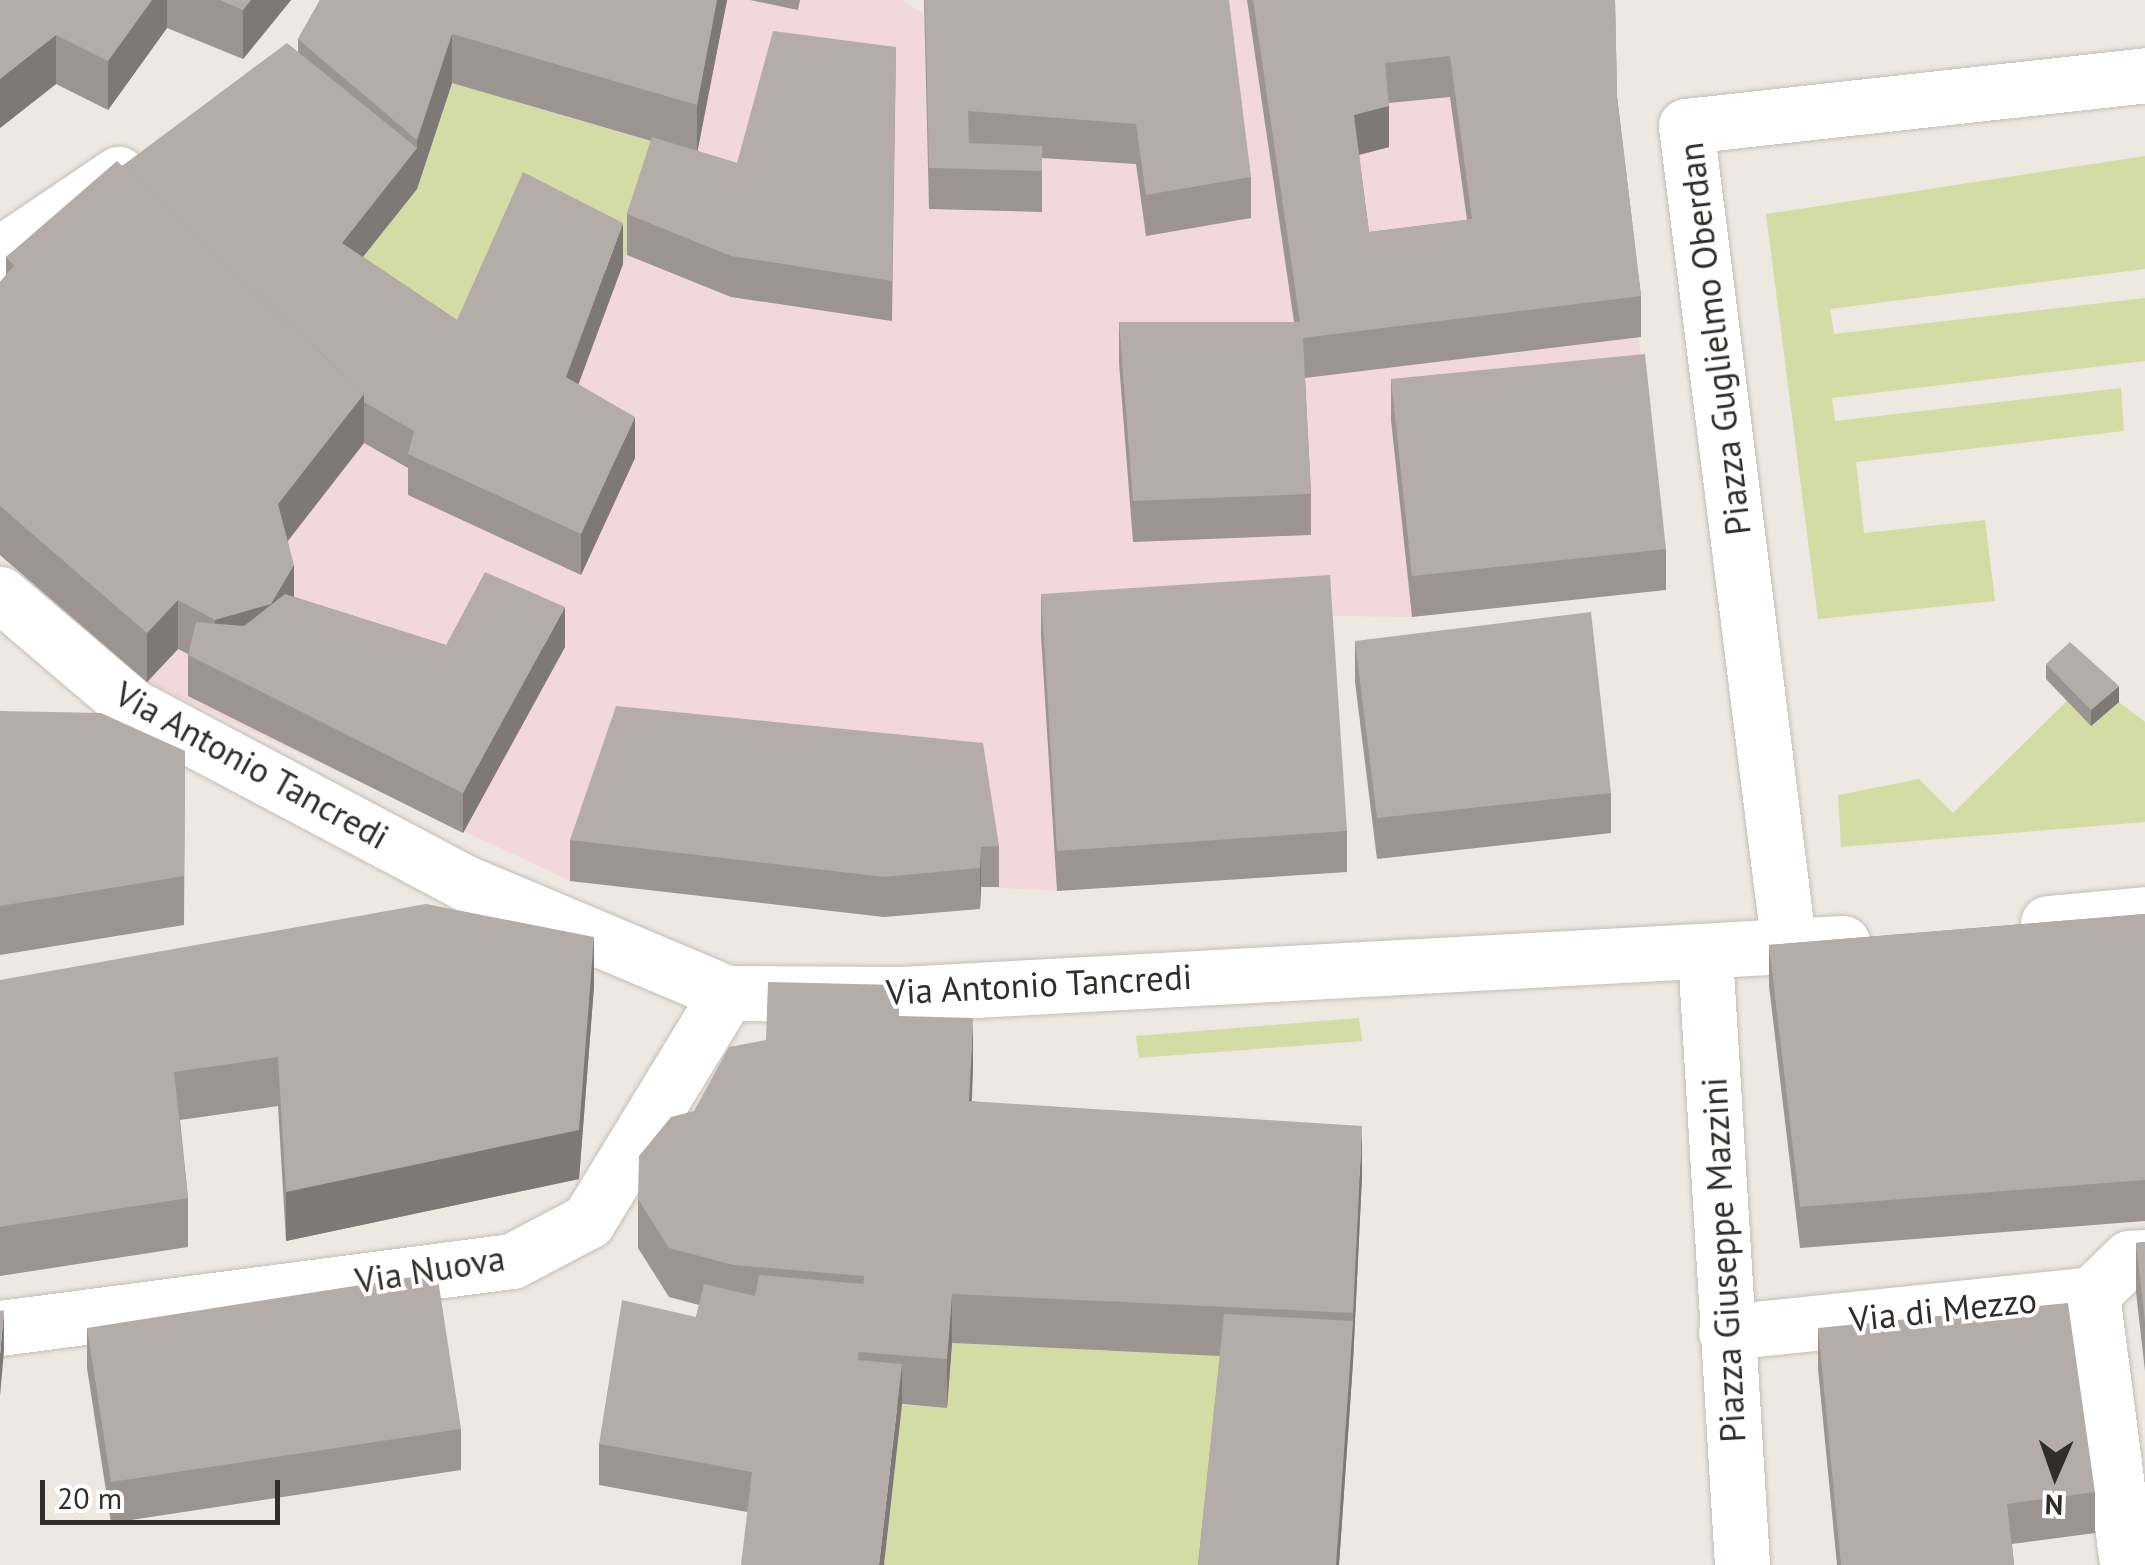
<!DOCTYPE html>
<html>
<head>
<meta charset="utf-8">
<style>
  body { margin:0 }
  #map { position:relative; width:2145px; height:1565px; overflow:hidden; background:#ede9e2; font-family:"PT Sans",sans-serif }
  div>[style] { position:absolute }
  .industrial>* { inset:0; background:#f2d8dd }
  .green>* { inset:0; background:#d3dca5 }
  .roads { filter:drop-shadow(0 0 2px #c2beb7) drop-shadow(0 0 2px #c2beb7) }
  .minor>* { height:55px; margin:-27.5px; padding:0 27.5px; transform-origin:27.5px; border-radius:27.5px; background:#fff }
  .wall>* { inset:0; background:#9b9490 }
  .shaded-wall>* { inset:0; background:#7e7876 }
  .building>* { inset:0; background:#b4aca8 }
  span { translate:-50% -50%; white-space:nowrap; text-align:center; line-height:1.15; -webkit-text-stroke:8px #fff; paint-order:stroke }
  .street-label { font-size:35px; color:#2f2e2b }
  .north { position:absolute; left:2005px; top:1425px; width:100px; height:100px; -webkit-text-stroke:8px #fff; paint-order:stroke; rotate:182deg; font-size:28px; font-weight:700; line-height:40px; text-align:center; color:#2f2e2b }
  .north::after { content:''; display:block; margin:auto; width:35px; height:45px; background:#2f2e2b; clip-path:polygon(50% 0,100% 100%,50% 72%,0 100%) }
  .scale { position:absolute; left:40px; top:1480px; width:240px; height:45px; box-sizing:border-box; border:5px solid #2f2e2b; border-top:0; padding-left:12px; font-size:30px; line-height:35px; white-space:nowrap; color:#2f2e2b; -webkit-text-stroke:8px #fff; paint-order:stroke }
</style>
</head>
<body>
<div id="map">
  <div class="industrial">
    <div style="clip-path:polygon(348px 0,902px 0,924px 14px,989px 0,1613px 0,1617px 137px,1645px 394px,1412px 617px,1330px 616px,1347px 872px,1057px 891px,982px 887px,885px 917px,570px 881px,147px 682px,0 556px,0 331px,287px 84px)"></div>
  </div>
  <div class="green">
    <div style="clip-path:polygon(452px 83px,662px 145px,623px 264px,523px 213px,457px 361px,342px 284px,417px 189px)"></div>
    <div style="clip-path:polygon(2145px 156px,2145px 269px,1830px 309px,1834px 334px,2145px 298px,2145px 361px,1832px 398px,1835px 421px,2121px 388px,2124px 431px,1856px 462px,1864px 533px,1985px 520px,1995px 601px,1818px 619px,1766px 214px)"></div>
    <div style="clip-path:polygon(2068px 700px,2119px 702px,2145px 722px,2145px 822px,1841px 847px,1838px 795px,1919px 779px,1953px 813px)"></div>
    <div style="clip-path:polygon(1359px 1018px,1362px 1041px,1139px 1058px,1136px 1036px)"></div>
    <div style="clip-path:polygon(952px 1343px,1224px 1355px,1202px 1565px,884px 1565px,902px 1405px,947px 1407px)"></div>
  </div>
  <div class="roads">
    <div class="minor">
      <div style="left:0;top:254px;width:143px;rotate:-34.1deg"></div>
      <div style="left:0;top:594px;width:175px;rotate:40.4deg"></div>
      <div style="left:133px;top:707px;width:379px;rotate:27.9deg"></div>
      <div style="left:468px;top:884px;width:281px;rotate:22.8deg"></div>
      <div style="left:727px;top:993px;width:175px;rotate:0.3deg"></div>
      <div style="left:902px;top:994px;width:942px;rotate:-3.1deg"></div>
      <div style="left:2048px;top:923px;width:97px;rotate:-5.3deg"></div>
      <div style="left:1789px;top:948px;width:828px;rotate:-97.14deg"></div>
      <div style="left:1686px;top:126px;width:462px;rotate:-6.3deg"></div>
      <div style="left:1705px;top:954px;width:612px;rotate:86.53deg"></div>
      <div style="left:2092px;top:1294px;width:273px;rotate:82.6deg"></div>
      <div style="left:0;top:1328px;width:516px;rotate:-7.46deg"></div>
      <div style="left:512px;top:1261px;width:86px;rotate:-27.8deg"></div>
      <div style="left:588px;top:1221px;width:267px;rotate:-58.6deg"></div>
      <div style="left:1726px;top:1332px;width:368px;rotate:-5.9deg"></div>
      <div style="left:2092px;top:1294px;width:52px;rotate:-44.2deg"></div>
      <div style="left:2129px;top:1258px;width:16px;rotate:-4deg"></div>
    </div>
  </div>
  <div class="wall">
    <div style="clip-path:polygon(0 0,291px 0,243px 59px,167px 28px,108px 110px,56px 84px,0 128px)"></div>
    <div style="clip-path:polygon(320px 0,727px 0,697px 151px,737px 163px,896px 47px,892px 321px,731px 297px,627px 255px,627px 214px,651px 141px,452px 83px,417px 189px,363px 257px,457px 320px,623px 264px,578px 384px,635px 458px,581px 575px,408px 495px,408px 468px,364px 443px,288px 541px,294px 597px,446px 645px,565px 647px,463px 833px,188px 696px,188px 654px,178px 649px,147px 682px,0 555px,0 282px,6px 275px,6px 257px,122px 166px,298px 52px,298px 39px)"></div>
    <div style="clip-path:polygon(750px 0,800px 0,798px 10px)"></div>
    <div style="clip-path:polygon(924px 0,1251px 177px,1251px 218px,1146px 236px,1136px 164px,1042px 158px,1042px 212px,929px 209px)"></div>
    <div style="clip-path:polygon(evenodd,1247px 0,1615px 0,1617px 96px,1641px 296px,1641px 337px,1305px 378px,1311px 494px,1311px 535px,1133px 542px,1119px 363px,1119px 322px,1294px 322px,1247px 0,1450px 97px,1467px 220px,1369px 232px,1359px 155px,1389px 147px,1389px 103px,1450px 97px)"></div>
    <div style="clip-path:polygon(1391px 379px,1666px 549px,1666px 590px,1412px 617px,1391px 420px)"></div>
    <div style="clip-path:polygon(1041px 594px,1347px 831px,1347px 872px,1057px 891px,1041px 635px)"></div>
    <div style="clip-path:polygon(1355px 641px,1611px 793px,1611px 833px,1377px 859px,1355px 682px)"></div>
    <div style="clip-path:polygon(2046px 664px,2119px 702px,2091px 726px,2046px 679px)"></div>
    <div style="clip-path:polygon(0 711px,185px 751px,184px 925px,0 955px)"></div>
    <div style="clip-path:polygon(570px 840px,999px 846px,999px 887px,981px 887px,980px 909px,884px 917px,570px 881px)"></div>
    <div style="clip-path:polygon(2145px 914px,2145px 1221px,1800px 1248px,1769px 986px,1769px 945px)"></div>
    <div style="clip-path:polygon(0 980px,594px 986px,579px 1179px,286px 1241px,278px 1106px,180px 1120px,188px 1198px,188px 1247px,0 1276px)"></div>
    <div style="clip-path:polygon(899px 1016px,973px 1067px,972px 1101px,1362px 1176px,1353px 1362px,1339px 1565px,1198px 1565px,1220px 1356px,952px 1343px,947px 1408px,902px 1404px,747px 1512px,599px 1485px,599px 1444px,696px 1317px,699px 1305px,669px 1297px,638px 1248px,638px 1199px,694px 1111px)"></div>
    <div style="clip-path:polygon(2145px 1242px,2145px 1371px,2136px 1292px,2136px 1243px)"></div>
    <div style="clip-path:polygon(87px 1328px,461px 1429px,461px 1470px,111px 1523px,87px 1368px)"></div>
    <div style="clip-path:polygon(1818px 1328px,2095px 1492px,2095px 1533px,2012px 1544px,2014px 1565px,1837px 1565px,1818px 1369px)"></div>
  </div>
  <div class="shaded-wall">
    <div style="clip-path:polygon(152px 0,167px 0,167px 28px,108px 110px,108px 61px)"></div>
    <div style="clip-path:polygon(251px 0,291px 0,243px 59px,243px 10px)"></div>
    <div style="clip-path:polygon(717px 0,727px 0,697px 154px,697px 105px)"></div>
    <div style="clip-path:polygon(452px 34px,452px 83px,417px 189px,342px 283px,342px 243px,417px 148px,417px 140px)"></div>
    <div style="clip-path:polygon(56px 35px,56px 84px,0 128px,0 79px)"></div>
    <div style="clip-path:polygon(1389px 106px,1389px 147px,1354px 156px,1354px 115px)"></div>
    <div style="clip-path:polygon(623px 223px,623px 264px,566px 418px,566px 377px)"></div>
    <div style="clip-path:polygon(364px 394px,364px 443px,278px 553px,278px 504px)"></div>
    <div style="clip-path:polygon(635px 417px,635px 458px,581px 575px,581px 534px)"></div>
    <div style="clip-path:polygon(294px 565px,294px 614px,215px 669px,215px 620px)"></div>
    <div style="clip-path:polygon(178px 600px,178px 649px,147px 682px,147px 633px)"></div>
    <div style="clip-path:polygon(565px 607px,565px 647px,463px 833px,463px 793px)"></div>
    <div style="clip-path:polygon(2119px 686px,2119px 702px,2091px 726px,2091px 710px)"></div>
    <div style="clip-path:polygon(981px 847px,981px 887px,980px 909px,980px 868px)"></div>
    <div style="clip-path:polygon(594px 937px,594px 986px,579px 1179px,286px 1241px,286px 1192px)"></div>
    <div style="clip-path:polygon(973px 1018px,973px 1067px,969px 1150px,969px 1101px)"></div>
    <div style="clip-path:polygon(1362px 1126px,1362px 1176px,1353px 1362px,1353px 1313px)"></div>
    <div style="clip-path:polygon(952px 1294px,952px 1343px,947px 1408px,947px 1359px)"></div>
    <div style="clip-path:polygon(4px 1310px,4px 1351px,0 1396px,0 1355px)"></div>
    <div style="clip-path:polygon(1353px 1321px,1353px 1362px,1339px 1565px,1336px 1565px)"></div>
    <div style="clip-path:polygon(902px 1364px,902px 1405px,884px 1565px,879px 1565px)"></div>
  </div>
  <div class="building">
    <div style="clip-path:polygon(0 0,152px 0,108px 61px,56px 35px,0 79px)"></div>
    <div style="clip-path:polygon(220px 0,251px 0,243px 10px)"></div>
    <div style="clip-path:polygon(320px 0,717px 0,697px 105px,452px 34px,417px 140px,298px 39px)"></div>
    <div style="clip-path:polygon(925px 0,1229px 0,1251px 177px,1146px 195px,1136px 124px,968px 111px,969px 143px,1042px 146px,1042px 171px,929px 168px)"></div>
    <div style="clip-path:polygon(evenodd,1253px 0,1615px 0,1617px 96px,1641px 296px,1303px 338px,1311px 494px,1133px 501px,1119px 322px,1300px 322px,1253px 0,1450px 56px,1472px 219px,1369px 232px,1354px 115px,1389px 106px,1385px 63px,1450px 56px)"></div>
    <div style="clip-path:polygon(773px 31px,896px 47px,892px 281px,731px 256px,627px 214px,652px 137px,737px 163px)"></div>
    <div style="clip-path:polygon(287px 43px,417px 148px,342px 243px,457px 320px,523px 172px,623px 223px,566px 377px,635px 417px,581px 534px,408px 454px,414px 431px,364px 402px,364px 394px,122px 166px)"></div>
    <div style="clip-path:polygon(117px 161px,364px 394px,278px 504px,294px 565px,271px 604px,215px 620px,178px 600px,147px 633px,0 506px,0 282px,14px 266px,6px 257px)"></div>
    <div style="clip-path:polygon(1645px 354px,1666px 549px,1412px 576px,1391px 379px)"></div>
    <div style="clip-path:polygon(485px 572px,565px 607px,463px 793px,188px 655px,196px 622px,244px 626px,285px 594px,446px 645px)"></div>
    <div style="clip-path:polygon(1330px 575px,1347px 831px,1057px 851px,1041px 594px)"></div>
    <div style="clip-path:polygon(1591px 612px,1611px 793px,1377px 818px,1355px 641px)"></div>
    <div style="clip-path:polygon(2070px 642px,2119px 686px,2091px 710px,2046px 664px)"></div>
    <div style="clip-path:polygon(616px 706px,983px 743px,999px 846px,981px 847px,980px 868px,884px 877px,570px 840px)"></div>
    <div style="clip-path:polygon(0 711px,101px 713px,185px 751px,184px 876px,0 906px)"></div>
    <div style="clip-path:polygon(426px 904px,594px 937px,579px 1130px,286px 1192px,278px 1057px,174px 1072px,188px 1198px,0 1227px,0 980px)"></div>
    <div style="clip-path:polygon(2145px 914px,2145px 1180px,1800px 1207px,1769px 945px)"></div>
    <div style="clip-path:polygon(768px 982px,899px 985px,899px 1016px,973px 1018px,969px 1101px,1362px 1126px,1353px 1313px,952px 1294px,947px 1359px,858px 1352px,864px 1276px,733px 1265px,669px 1248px,638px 1199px,639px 1156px,671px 1117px,694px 1111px,729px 1047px,766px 1040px)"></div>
    <div style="clip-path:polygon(2145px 1242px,2145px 1322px,2136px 1243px)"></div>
    <div style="clip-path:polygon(437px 1273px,461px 1429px,111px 1482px,87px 1328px)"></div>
    <div style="clip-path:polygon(759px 1275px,864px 1284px,858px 1360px,902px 1364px,879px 1565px,741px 1565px,752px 1472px,599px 1444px,622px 1300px,696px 1317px,704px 1284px,755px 1296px)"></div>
    <div style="clip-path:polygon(2068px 1303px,2095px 1492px,2007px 1504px,2014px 1565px,1841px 1565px,1818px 1328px)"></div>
    <div style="clip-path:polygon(4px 1310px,0 1355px,0 1311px)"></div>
    <div style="clip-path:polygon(1224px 1314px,1353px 1321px,1336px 1565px,1198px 1565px)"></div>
  </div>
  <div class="street-label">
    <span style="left:1714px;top:339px;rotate:-97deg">Piazza Guglielmo Oberdan</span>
    <span style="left:252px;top:765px;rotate:29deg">Via Antonio Tancredi</span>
    <span style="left:1039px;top:984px;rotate:-3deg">Via Antonio Tancredi</span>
    <span style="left:1723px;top:1260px;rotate:-93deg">Piazza Giuseppe Mazzini</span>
    <span style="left:430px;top:1269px;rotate:-9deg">Via Nuova</span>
    <span style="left:1943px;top:1309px;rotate:-6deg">Via di Mezzo</span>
  </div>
  <div class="north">N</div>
  <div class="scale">20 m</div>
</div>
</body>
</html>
